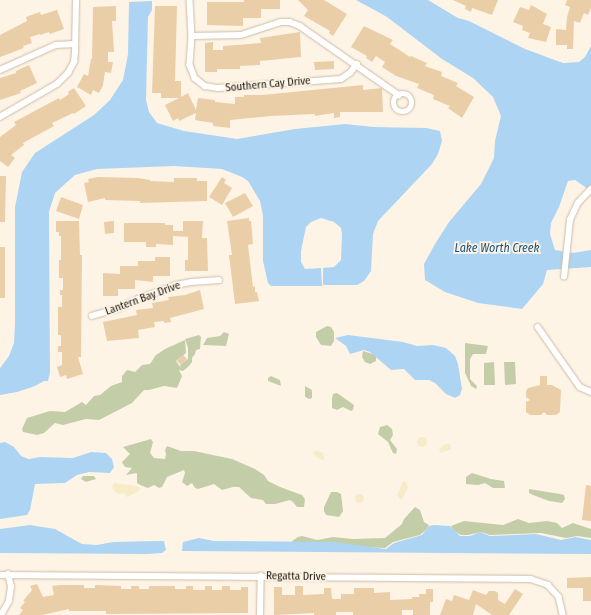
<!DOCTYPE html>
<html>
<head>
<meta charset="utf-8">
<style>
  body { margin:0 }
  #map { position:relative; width:591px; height:615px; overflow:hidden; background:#fef4e6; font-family:"Fira Sans Condensed",sans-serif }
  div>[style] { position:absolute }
  .green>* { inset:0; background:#c3cea8 }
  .sand>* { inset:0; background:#f6ecc7 }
  .round { border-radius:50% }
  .water>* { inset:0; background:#aed4f3 }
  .building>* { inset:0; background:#eacea8 }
  .roads { filter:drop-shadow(0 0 1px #ccbca4) drop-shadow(0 0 1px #ccbca4) }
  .minor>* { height:5.5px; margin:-2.75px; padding:0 2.75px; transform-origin:2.75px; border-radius:2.75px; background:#fff }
  .minor>.ring { margin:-2.75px; padding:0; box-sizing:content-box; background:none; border:5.5px solid #fff; border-radius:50% }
  span { translate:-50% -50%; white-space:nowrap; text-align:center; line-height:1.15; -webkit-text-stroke:3.5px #fef4e6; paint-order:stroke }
  .street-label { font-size:11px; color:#19130b }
  .water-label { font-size:12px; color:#165179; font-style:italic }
</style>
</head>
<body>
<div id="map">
  <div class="green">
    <div style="clip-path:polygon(327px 326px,331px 327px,334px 332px,334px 341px,331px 346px,321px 345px,316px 337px,316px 332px)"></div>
    <div style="clip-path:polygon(224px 332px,229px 334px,226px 346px,203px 345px,207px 338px,220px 336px)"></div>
    <div style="clip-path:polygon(199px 335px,201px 337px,200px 349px,196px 350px,195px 354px,192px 358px,192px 362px,189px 366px,183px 371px,179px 370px,182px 376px,177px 388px,164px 386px,149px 390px,144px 390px,132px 403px,99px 420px,86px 419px,63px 425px,55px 423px,44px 433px,37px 435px,23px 432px,22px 429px,27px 418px,50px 411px,65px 412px,82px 402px,86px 405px,94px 396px,100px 395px,111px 386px,122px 382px,122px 376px,127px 370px,135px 372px,142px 365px,150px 364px,156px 355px,165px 349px,185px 340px,186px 353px,176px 361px,181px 368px,180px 365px,188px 359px,188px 348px,185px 339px)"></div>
    <div style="clip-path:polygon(465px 343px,488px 346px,486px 354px,473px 354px,470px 359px,470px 379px,477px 386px,476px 389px,471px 386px,465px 373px)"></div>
    <div style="clip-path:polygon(363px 351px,373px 354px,376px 356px,376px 361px,370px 364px,365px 362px,362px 357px)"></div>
    <div style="clip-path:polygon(494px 362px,495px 385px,484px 385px,484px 363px)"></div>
    <div style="clip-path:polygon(504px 362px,515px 362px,516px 384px,505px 385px)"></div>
    <div style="clip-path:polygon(271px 376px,280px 380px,281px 386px,268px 381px,268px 378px)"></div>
    <div style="clip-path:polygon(305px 386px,312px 390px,312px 398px,309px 399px,305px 397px)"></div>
    <div style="clip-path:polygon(337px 393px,354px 405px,353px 410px,351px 411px,343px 407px,337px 410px,332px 408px,332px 399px,333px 394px)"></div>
    <div style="clip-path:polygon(387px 425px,392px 429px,393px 435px,390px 440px,397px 449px,396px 454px,393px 453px,388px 442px,378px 434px,380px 427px)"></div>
    <div style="clip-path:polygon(151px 439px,153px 442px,150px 453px,154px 458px,165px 459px,166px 454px,165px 450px,167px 446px,181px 451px,194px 451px,232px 459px,255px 469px,264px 475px,268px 481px,280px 487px,302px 495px,305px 499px,304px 507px,297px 507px,293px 502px,290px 500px,275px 504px,266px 504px,263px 500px,251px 498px,239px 487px,233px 487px,222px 490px,214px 484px,198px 489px,195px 488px,192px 483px,187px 486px,182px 482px,185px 473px,184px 470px,167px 477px,162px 487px,159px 488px,154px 485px,148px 488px,140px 485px,137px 483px,137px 473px,126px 475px,132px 468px,125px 467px,123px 464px,122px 462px,130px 454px,123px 447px)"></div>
    <div style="clip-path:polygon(472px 473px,491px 479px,504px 481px,505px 488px,493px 488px,485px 483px,478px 485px,466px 484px,466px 477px)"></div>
    <div style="clip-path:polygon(83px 476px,94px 476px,96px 479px,86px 482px,81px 479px)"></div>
    <div style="clip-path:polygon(529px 489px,560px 494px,564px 495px,565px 499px,562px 503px,549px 501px,533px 495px,529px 493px)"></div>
    <div style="clip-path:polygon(331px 492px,337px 492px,341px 494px,343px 511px,339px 517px,326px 515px,324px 511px,324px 507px)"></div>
    <div style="clip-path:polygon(415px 507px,420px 510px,424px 522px,429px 525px,426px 530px,420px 535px,393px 542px,385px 548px,296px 544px,292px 541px,298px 537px,302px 536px,317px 540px,333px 537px,353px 539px,385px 538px,402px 524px,404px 519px)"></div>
    <div style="clip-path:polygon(518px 519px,529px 523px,547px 521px,557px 523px,562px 528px,573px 523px,591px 529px,591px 538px,577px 536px,566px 538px,541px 533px,490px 535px,481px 532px,468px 535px,461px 535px,454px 531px,451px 526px,464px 521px,503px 525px)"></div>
  </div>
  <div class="sand">
    <div class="round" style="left:417px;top:437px;width:10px;height:10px"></div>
    <div style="clip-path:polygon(445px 444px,450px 444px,451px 449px,441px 453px,439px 449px)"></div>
    <div style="clip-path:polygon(316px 450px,323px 453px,325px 459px,322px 460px,316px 457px,313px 453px)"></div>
    <div style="clip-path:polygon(403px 481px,406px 482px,408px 487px,403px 498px,400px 499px,397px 495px)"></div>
    <div style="clip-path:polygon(114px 483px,137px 486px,140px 488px,139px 491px,127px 497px,124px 493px,119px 494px,115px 492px,112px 486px)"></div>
    <div class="round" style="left:354.5px;top:493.5px;width:9px;height:9px"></div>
  </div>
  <div class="water">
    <div style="clip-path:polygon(356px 0,428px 0,458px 18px,469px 21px,525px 49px,563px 63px,579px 62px,585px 57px,591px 46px,591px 191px,575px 180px,568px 181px,559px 207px,551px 223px,550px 234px,555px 250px,573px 253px,591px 250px,591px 267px,547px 270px,543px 284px,522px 309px,478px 303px,445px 292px,425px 280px,424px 264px,435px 244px,449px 222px,481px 184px,494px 158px,495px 141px,501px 116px,493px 97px,473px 78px,442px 59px,387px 17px)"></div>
    <div style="clip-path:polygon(152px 1px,152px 10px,148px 17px,146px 100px,149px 112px,157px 123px,184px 131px,237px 139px,295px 129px,345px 124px,374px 127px,426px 128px,440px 131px,442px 141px,438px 154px,432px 164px,378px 221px,373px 234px,371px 271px,364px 281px,357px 285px,323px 285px,323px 268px,334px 267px,341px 260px,342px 234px,341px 228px,334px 222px,321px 218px,311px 222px,306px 227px,301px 251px,301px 262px,305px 269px,321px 268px,322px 286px,271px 286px,268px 283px,263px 261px,263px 216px,260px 201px,248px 181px,242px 177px,222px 169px,174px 166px,97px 169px,75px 175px,55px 193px,49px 212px,50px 373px,48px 381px,44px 381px,35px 386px,17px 392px,0 395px,0 368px,9px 356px,14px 343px,15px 324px,15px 207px,22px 172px,35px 153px,94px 115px,110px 100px,123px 80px,128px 54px,129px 2px)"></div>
    <div style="clip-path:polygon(348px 335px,403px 342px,417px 346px,433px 345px,446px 348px,455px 356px,458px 364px,462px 389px,460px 395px,455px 398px,446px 394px,435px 383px,429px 380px,415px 380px,404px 369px,391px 370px,370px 352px,364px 350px,350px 354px,346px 346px,335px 338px)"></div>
    <div style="clip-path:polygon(5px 442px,14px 447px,21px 456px,29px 459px,40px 457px,73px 458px,91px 452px,106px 453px,112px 459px,114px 467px,110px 473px,89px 472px,77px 475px,65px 483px,35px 484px,30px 510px,27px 515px,0 519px,0 443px)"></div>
    <div style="clip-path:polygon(30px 525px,55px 529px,82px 544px,97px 545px,113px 542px,157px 541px,164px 541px,166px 550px,162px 553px,147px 554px,0 553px,0 529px)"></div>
    <div style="clip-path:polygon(434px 525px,450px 526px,460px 536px,470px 536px,480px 532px,490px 536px,536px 534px,561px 540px,575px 537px,591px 540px,591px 554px,182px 551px,183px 542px,199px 538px,214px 541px,334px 542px,386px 549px,394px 543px,422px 535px,429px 526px)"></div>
  </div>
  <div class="building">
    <div style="clip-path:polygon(244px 0,280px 0,280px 9px,261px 9px,261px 18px,243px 18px,243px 26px,207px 25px,207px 2px,244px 2px)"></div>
    <div style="clip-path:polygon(298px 0,324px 0,347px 14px,333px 36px,329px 33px,330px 31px,304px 16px,308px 10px)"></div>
    <div style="clip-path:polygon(453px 0,498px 0,492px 15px,472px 8px,471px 12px,465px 9px,466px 6px)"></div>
    <div style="clip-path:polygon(567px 0,591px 0,591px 8px,588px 15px,584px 13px,580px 23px,574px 21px,573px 49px,567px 49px,567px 45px,556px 45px,556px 29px,566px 30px,567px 17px,570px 7px,565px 5px)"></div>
    <div style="clip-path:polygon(531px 5px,547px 14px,543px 24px,551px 27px,546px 42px,528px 38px,530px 33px,522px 30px,523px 26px,513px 22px,520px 7px,529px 10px)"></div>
    <div style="clip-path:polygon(116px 6px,116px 21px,112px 21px,114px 52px,108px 52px,108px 62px,113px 62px,111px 73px,105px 72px,103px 85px,99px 93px,93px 90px,91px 95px,77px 87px,84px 74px,88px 76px,91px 59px,92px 59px,93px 7px)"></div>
    <div style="clip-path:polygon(155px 6px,177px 6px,175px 81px,181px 81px,181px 97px,188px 93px,196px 110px,198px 98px,215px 100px,215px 102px,235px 104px,235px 97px,244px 97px,244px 95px,262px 95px,363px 85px,363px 90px,382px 88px,383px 112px,340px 112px,340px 117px,334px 118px,334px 113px,315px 116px,315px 114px,271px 116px,230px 120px,230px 128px,213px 126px,213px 123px,195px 120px,196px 113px,179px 121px,178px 118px,173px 121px,165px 105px,179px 98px,161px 98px,161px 93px,152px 93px)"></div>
    <div style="clip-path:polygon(57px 10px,64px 29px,50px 34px,49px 32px,40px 35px,40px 34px,30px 37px,32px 43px,23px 46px,24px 48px,0 57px,0 35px,27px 21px,26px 17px,40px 12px,41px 15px)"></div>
    <div style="clip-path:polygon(364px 26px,393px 40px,390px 44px,410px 57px,411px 56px,427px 63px,425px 66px,442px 72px,441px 76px,458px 83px,456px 86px,474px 97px,462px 118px,448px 108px,450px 106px,433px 99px,434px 95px,417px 88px,419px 84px,396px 76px,382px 67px,385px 62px,376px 56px,372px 62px,366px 58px,367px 56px,351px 47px)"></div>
    <div style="clip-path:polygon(300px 32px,301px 57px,260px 61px,260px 65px,240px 66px,240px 69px,217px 69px,217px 72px,205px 72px,205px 43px,213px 42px,213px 50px,223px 50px,223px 46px,261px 43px,260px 38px)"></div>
    <div style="clip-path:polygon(334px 61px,334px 69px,315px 70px,314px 62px)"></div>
    <div style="clip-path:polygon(29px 65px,37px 83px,20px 91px,21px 93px,0 100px,0 78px,16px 73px,16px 71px)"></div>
    <div style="clip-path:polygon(74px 88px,86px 106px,74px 114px,73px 113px,52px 123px,54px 126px,23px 143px,24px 145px,11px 155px,15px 158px,8px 167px,0 161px,0 137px,16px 125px,14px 122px,59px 98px,60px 100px,69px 94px,68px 92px)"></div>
    <div style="clip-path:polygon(0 176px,6px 176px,5px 222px,0 222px)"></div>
    <div style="clip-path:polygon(98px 177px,138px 178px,150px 180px,150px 181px,174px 182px,174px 178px,197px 178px,197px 181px,207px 181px,207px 201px,140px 203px,140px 201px,105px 200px,105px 198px,88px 202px,84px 183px,89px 182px,88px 179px)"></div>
    <div style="clip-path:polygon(222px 177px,226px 180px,224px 183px,232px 188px,222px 205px,209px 197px)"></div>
    <div style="clip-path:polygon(245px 193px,253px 206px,233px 217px,225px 203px)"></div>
    <div style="clip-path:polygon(61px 197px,83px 205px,79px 219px,56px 211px)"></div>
    <div style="clip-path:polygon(249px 218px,249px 221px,251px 221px,253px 244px,248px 245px,253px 287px,255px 286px,255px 292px,257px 292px,259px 301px,235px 304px,229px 255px,232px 255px,227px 221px)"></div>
    <div style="clip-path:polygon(56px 221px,79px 221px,80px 255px,82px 255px,81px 357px,78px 357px,83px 374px,67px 379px,66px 375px,60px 377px,57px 367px,62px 365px,62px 352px,58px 352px,58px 346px,61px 346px,61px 335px,58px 335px,58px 307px,62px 307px,62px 295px,60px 295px,60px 290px,63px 290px,63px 278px,59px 278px,59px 260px,61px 260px,61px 236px,59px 236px,59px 232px,56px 232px)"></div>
    <div style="clip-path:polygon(114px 221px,114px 233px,105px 234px,104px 222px)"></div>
    <div style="clip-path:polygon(183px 221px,203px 221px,202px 238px,207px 238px,208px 271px,185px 271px,185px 260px,188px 260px,188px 237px,173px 236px,173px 245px,156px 244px,156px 247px,146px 247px,146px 242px,124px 242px,124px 223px,165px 223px,165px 225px,173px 225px,173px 231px,183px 231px)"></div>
    <div style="clip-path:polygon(0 247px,5px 247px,5px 298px,0 298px)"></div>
    <div style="clip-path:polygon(155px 257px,170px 257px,170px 276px,153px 276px,153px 282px,135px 280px,135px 289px,118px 289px,118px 296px,103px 296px,103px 273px,120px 274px,120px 266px,138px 266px,138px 261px,155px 261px)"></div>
    <div style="clip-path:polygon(200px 290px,204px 309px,170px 318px,171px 322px,164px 323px,164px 321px,154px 322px,155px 327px,138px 330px,139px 338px,107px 341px,103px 322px,137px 315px,136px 310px,153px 308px,152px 303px,169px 300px,168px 297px,185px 295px)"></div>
    <div style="clip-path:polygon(183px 355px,187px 359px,181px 365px,177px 361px)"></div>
    <div style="clip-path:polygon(540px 376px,547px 376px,547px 385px,552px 385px,561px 390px,560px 412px,556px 415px,547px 415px,544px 412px,541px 415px,530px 415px,526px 412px,526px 402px,530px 400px,526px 397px,526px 391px,528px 388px,540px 385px)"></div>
    <div style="clip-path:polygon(586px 485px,591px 486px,591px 521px,582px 520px)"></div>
    <div style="clip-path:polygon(591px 577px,591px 601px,583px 601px,583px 588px,567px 588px,567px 578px)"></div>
    <div style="clip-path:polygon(37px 584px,43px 597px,54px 595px,52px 586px,60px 585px,84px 585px,84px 588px,95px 588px,95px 585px,121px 586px,121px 589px,131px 589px,131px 586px,139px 586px,139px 589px,149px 589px,149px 586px,175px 586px,175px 589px,186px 589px,186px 586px,193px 586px,193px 590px,205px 590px,205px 586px,212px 586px,212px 590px,222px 590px,222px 586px,230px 586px,230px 590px,241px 590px,241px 587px,248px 587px,248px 613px,106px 614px,106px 611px,69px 611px,69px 609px,42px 615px,19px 615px,23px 610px,20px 608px,25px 602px,23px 601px,32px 590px,30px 586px)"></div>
    <div style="clip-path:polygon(295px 586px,303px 586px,303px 595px,324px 594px,324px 588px,331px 588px,332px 599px,341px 599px,341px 594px,354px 594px,354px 588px,374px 588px,374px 593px,390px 592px,390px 600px,412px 599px,412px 597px,419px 597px,419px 594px,426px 594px,426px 589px,433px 589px,433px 602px,430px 602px,430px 615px,413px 615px,413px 610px,402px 610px,402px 615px,353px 615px,353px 612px,336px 612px,336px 615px,314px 615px,314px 613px,274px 615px,274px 587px,282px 587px,282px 595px,295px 595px)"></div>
    <div style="clip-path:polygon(515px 589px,523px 594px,509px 615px,492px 615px,476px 604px,473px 615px,440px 615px,446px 599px,452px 601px,454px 595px,469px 600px,473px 590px,486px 595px,489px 591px,495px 591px,498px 593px,498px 600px,505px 604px)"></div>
  </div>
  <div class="roads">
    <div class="minor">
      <div style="left:190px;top:0;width:36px;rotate:87deg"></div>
      <div style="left:192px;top:36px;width:29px;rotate:94deg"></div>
      <div style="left:190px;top:65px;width:14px;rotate:69deg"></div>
      <div style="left:195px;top:78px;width:13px;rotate:39deg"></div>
      <div style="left:205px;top:86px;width:13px;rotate:9deg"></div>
      <div style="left:218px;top:88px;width:123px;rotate:-4.2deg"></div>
      <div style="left:341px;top:79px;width:11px;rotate:-34deg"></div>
      <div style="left:350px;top:73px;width:11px;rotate:-52deg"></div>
      <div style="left:192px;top:36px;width:49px;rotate:-1.2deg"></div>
      <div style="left:241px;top:35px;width:42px;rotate:-18deg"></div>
      <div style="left:281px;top:22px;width:9px"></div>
      <div style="left:290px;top:22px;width:11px;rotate:22deg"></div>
      <div style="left:300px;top:26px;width:121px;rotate:34.9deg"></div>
      <div style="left:0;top:70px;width:61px;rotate:-24.1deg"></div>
      <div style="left:56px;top:45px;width:19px;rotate:-3deg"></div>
      <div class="ring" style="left:394px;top:94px;width:12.5px;height:12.5px"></div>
      <div style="left:0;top:117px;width:66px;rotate:-30.1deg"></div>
      <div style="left:57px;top:84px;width:16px;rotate:-45deg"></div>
      <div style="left:68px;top:73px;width:13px;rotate:-61deg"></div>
      <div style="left:74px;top:62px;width:9px;rotate:-84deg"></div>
      <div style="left:75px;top:53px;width:53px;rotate:-88.9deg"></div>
      <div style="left:564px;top:277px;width:57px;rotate:-84deg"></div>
      <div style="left:570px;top:220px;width:19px;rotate:-65deg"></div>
      <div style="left:578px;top:203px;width:19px;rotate:-47deg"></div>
      <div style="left:92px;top:316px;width:26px;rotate:-16deg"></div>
      <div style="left:117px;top:309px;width:23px;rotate:-25deg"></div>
      <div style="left:138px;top:299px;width:40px;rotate:-20.2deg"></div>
      <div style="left:176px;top:285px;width:16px;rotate:-11deg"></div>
      <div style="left:192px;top:282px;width:27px;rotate:-4deg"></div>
      <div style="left:538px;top:327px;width:73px;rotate:55deg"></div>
      <div style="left:580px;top:387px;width:12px;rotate:24deg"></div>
      <div style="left:0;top:575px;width:531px;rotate:0.43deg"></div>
      <div style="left:531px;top:579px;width:18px;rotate:19deg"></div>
      <div style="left:548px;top:585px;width:16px;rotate:47deg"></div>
      <div style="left:559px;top:597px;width:18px;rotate:77deg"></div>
      <div style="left:1px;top:615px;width:16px;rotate:-60deg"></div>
      <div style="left:9px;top:601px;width:14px;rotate:-82deg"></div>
      <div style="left:11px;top:587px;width:13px;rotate:-103deg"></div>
      <div style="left:260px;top:615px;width:39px;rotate:-89deg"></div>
    </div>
  </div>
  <div class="street-label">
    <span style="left:268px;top:85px;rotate:-5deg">Southern Cay Drive</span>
    <span style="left:143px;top:299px;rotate:-20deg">Lantern Bay Drive</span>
    <span style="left:296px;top:577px;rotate:1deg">Regatta Drive</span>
  </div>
  <div class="water-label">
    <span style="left:497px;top:249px">Lake Worth Creek</span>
  </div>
</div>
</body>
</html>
